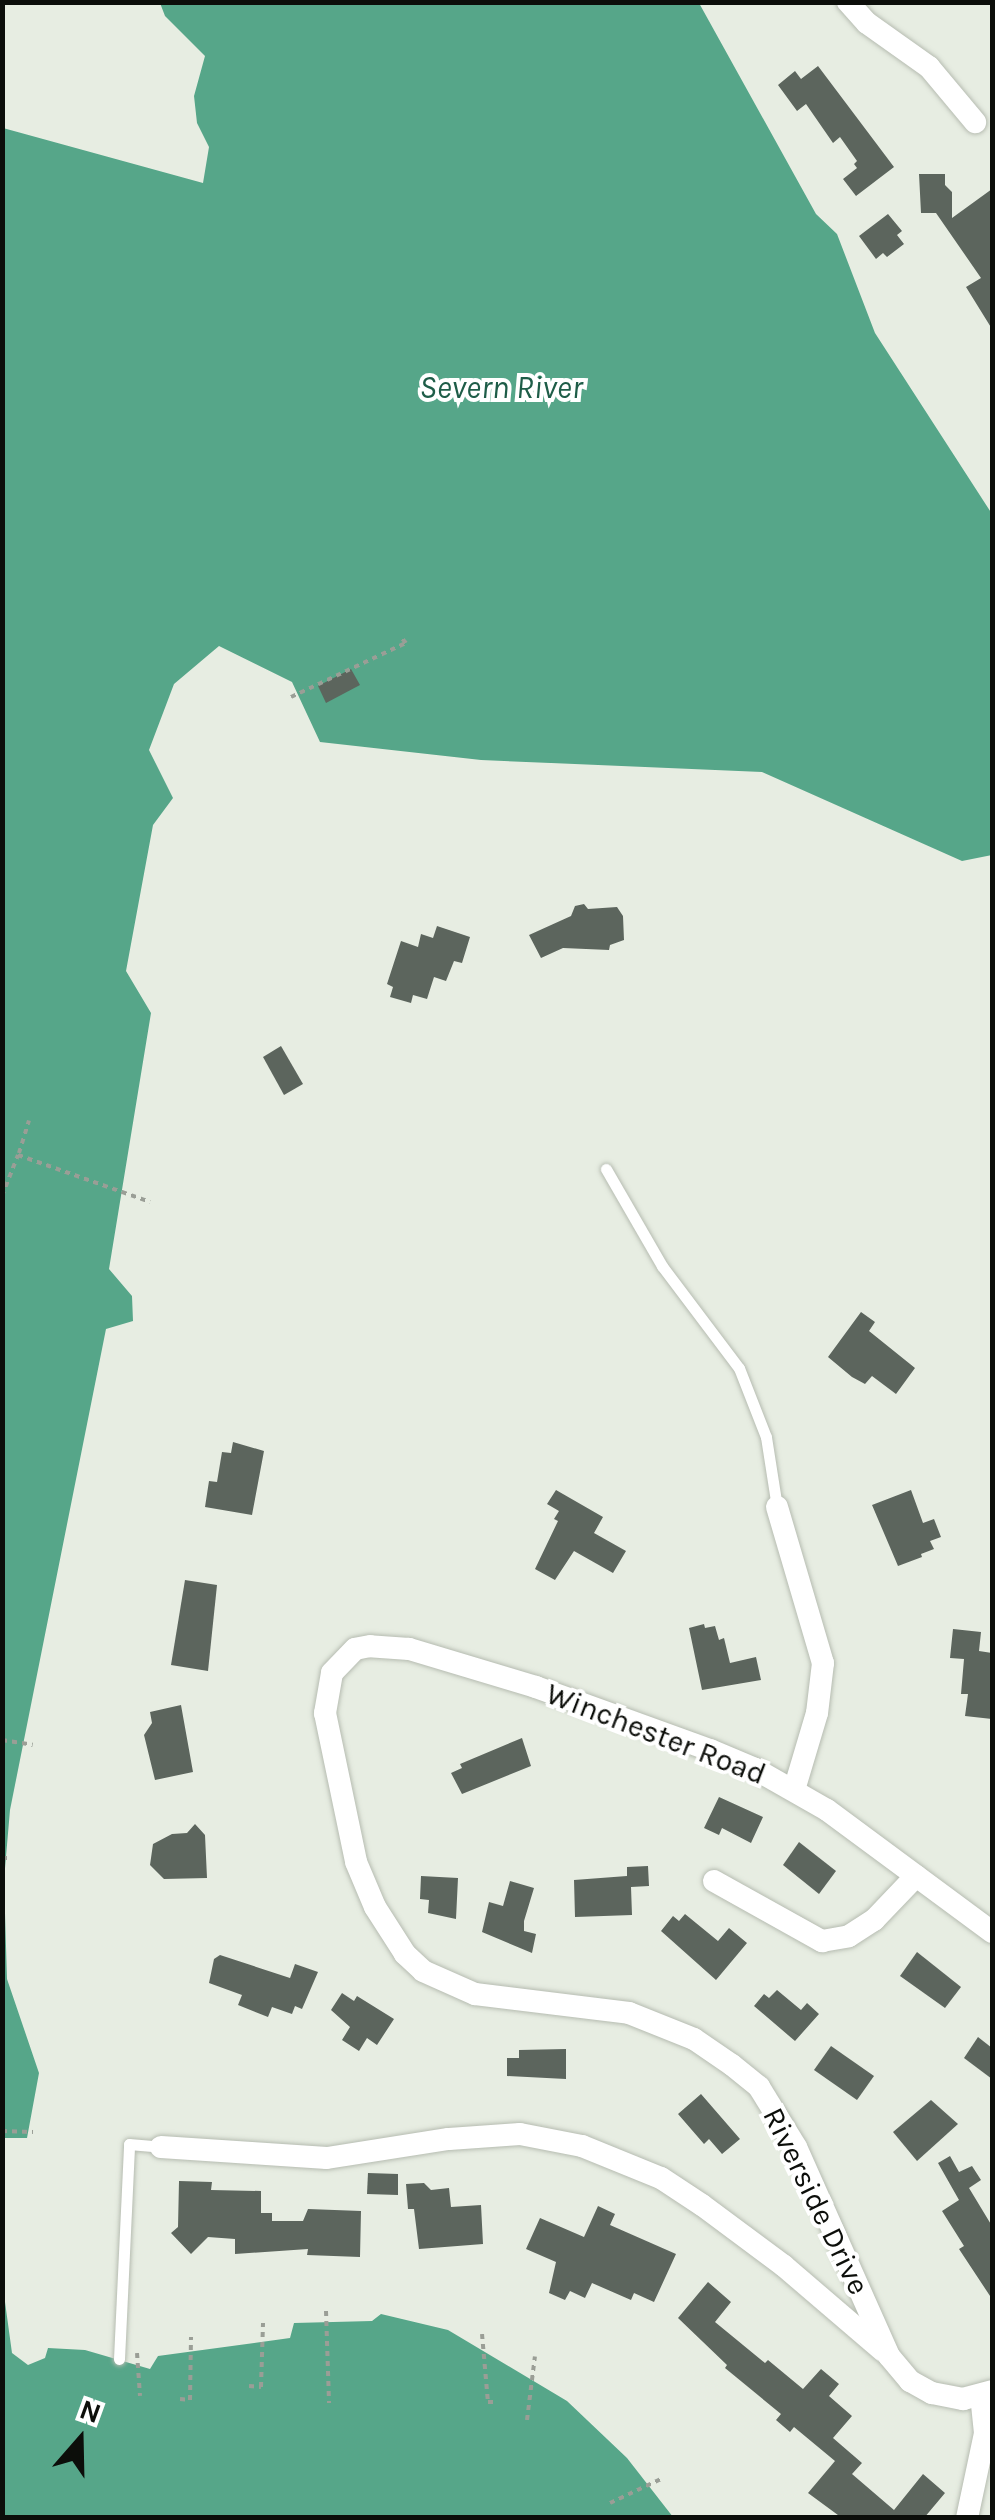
<!DOCTYPE html>
<html>
<head>
<meta charset="utf-8">
<style>
  body { margin:0 }
  #map { position:relative; width:995px; height:2520px; overflow:hidden; background:#e7ede2; font-family:Karla,sans-serif }
  div>[style] { position:absolute }
  .water>* { inset:0; background:#56a689 }
  .building>* { inset:0; background:#5c655d }
  .path>* { height:4px; margin-top:-2px; transform-origin:0; background:repeating-linear-gradient(90deg,#9a9e96 0 5px,transparent 0 10px) }
  .roads { filter:drop-shadow(0 0 2px #b6bcb1) drop-shadow(0 0 2px #b6bcb1) }
  .lane>* { height:11px; margin:-5.5px; padding:0 5.5px; transform-origin:5.5px; border-radius:5.5px; background:#fff }
  .street>* { height:22px; margin:-11px; padding:0 11px; transform-origin:11px; border-radius:11px; background:#fff }
  span { translate:-50% -50%; white-space:nowrap; text-align:center; line-height:1.15; -webkit-text-stroke:8px #fff; paint-order:stroke }
  .street-label { font-size:30px; color:#0c0e0a }
  .water-label { font-size:32px; color:#1e5d48; font-style:italic }
  .frame { position:absolute; inset:0; border:5px solid #0c0e0a; pointer-events:none }
  .north { position:absolute; left:30px; top:2390px; width:100px; height:100px; -webkit-text-stroke:8px #fff; paint-order:stroke; rotate:20deg; font-size:28px; font-weight:700; line-height:40px; text-align:center; color:#0c0e0a }
  .north::after { content:''; display:block; margin:auto; width:35px; height:45px; background:#0c0e0a; clip-path:polygon(50% 0,100% 100%,50% 72%,0 100%) }
</style>
</head>
<body>
<div id="map">
  <div class="water">
    <div style="clip-path:polygon(160px 3px,699px 3px,816px 214px,837px 234px,875px 333px,992px 514px,992px 855px,962px 861px,762px 772px,481px 760px,320px 742px,292px 682px,219px 646px,174px 684px,149px 750px,173px 798px,153px 825px,126px 971px,151px 1013px,109px 1269px,132px 1296px,133px 1321px,106px 1329px,10px 1810px,4px 1880px,7px 1979px,39px 2073px,27px 2138px,5px 2138px,3px 2142px,3px 128px,203px 183px,209px 147px,197px 123px,194px 96px,205px 56px,165px 16px)"></div>
    <div style="clip-path:polygon(2px 2280px,12px 2353px,28px 2365px,45px 2358px,48px 2348px,85px 2350px,150px 2369px,158px 2356px,290px 2338px,294px 2323px,372px 2321px,381px 2314px,448px 2330px,567px 2401px,627px 2458px,673px 2517px,3px 2517px)"></div>
  </div>
  <div class="building">
    <div style="clip-path:polygon(818px 66px,894px 167px,856px 196px,843px 179px,857px 168px,854px 164px,857px 161px,840px 137px,833px 143px,806px 104px,797px 111px,778px 85px,795px 71px,801px 79px)"></div>
    <div style="clip-path:polygon(919px 174px,945px 174px,945px 185px,952px 192px,952px 218px,992px 189px,992px 329px,966px 287px,981px 278px,936px 213px,921px 213px)"></div>
    <div style="clip-path:polygon(888px 214px,902px 231px,897px 235px,904px 244px,887px 257px,883px 253px,876px 259px,859px 236px)"></div>
    <div style="clip-path:polygon(351px 669px,360px 685px,326px 703px,318px 686px)"></div>
    <div style="clip-path:polygon(584px 904px,588px 909px,617px 907px,623px 916px,624px 940px,610px 945px,609px 950px,563px 948px,541px 958px,529px 935px,571px 916px,575px 906px)"></div>
    <div style="clip-path:polygon(437px 926px,470px 937px,462px 963px,454px 961px,446px 981px,434px 977px,427px 999px,413px 995px,411px 1003px,390px 997px,393px 987px,387px 984px,401px 941px,418px 947px,421px 934px,433px 938px)"></div>
    <div style="clip-path:polygon(281px 1046px,303px 1084px,284px 1095px,263px 1057px)"></div>
    <div style="clip-path:polygon(861px 1312px,875px 1322px,869px 1331px,915px 1368px,896px 1394px,872px 1376px,865px 1384px,852px 1377px,828px 1357px)"></div>
    <div style="clip-path:polygon(233px 1442px,264px 1451px,252px 1515px,205px 1507px,209px 1481px,217px 1482px,222px 1452px,231px 1453px)"></div>
    <div style="clip-path:polygon(556px 1490px,603px 1517px,594px 1533px,626px 1551px,613px 1573px,574px 1551px,555px 1580px,535px 1569px,558px 1521px,554px 1519px,559px 1511px,547px 1504px)"></div>
    <div style="clip-path:polygon(911px 1490px,923px 1523px,934px 1519px,941px 1537px,930px 1541px,934px 1549px,921px 1554px,922px 1557px,898px 1566px,872px 1505px)"></div>
    <div style="clip-path:polygon(185px 1580px,217px 1585px,208px 1671px,171px 1665px)"></div>
    <div style="clip-path:polygon(704px 1624px,705px 1628px,715px 1626px,719px 1640px,724px 1638px,730px 1663px,756px 1657px,761px 1680px,702px 1690px,689px 1628px)"></div>
    <div style="clip-path:polygon(953px 1629px,981px 1632px,979px 1651px,992px 1653px,992px 1719px,965px 1716px,968px 1694px,961px 1694px,964px 1659px,950px 1658px)"></div>
    <div style="clip-path:polygon(181px 1705px,193px 1772px,155px 1780px,144px 1735px,152px 1723px,150px 1712px)"></div>
    <div style="clip-path:polygon(522px 1738px,531px 1766px,462px 1794px,451px 1773px,462px 1768px,460px 1764px)"></div>
    <div style="clip-path:polygon(719px 1797px,763px 1817px,751px 1843px,722px 1828px,719px 1835px,704px 1828px)"></div>
    <div style="clip-path:polygon(195px 1824px,205px 1835px,207px 1878px,164px 1879px,150px 1865px,153px 1844px,172px 1834px,187px 1833px)"></div>
    <div style="clip-path:polygon(799px 1842px,836px 1871px,819px 1894px,783px 1865px)"></div>
    <div style="clip-path:polygon(648px 1866px,649px 1886px,631px 1887px,632px 1915px,575px 1917px,574px 1880px,627px 1876px,627px 1867px)"></div>
    <div style="clip-path:polygon(421px 1876px,458px 1878px,456px 1919px,428px 1913px,429px 1900px,420px 1899px)"></div>
    <div style="clip-path:polygon(510px 1881px,534px 1888px,524px 1921px,524px 1931px,536px 1934px,532px 1953px,482px 1932px,489px 1902px,503px 1906px)"></div>
    <div style="clip-path:polygon(685px 1914px,718px 1941px,729px 1928px,747px 1943px,716px 1980px,661px 1931px,673px 1916px,679px 1921px)"></div>
    <div style="clip-path:polygon(917px 1952px,961px 1987px,945px 2008px,900px 1976px)"></div>
    <div style="clip-path:polygon(220px 1955px,290px 1978px,295px 1964px,318px 1972px,302px 2009px,295px 2006px,292px 2014px,272px 2007px,268px 2017px,238px 2005px,242px 1995px,209px 1983px,214px 1959px)"></div>
    <div style="clip-path:polygon(777px 1990px,801px 2010px,807px 2003px,819px 2014px,795px 2041px,754px 2006px,764px 1994px,769px 1998px)"></div>
    <div style="clip-path:polygon(342px 1993px,354px 2001px,357px 1996px,394px 2019px,377px 2045px,367px 2038px,359px 2051px,342px 2040px,350px 2027px,331px 2010px)"></div>
    <div style="clip-path:polygon(978px 2037px,992px 2048px,992px 2079px,964px 2058px)"></div>
    <div style="clip-path:polygon(831px 2046px,874px 2076px,857px 2100px,814px 2070px)"></div>
    <div style="clip-path:polygon(566px 2049px,566px 2079px,507px 2076px,507px 2058px,519px 2058px,519px 2050px)"></div>
    <div style="clip-path:polygon(701px 2094px,740px 2139px,722px 2154px,709px 2139px,704px 2144px,678px 2114px)"></div>
    <div style="clip-path:polygon(931px 2100px,958px 2124px,917px 2161px,893px 2132px)"></div>
    <div style="clip-path:polygon(950px 2156px,959px 2172px,972px 2166px,981px 2180px,969px 2188px,992px 2226px,992px 2299px,959px 2249px,964px 2246px,942px 2211px,959px 2200px,938px 2163px)"></div>
    <div style="clip-path:polygon(368px 2173px,398px 2174px,398px 2195px,367px 2194px)"></div>
    <div style="clip-path:polygon(179px 2181px,212px 2182px,211px 2190px,261px 2191px,261px 2213px,272px 2213px,272px 2221px,303px 2221px,308px 2209px,361px 2211px,360px 2257px,307px 2255px,308px 2249px,235px 2254px,235px 2239px,208px 2237px,191px 2254px,171px 2233px,178px 2227px)"></div>
    <div style="clip-path:polygon(424px 2183px,431px 2190px,449px 2188px,451px 2207px,481px 2205px,483px 2244px,419px 2249px,414px 2209px,408px 2209px,406px 2184px)"></div>
    <div style="clip-path:polygon(598px 2206px,615px 2214px,610px 2225px,676px 2254px,654px 2302px,634px 2293px,631px 2300px,592px 2283px,585px 2298px,570px 2291px,565px 2300px,549px 2293px,556px 2262px,526px 2249px,540px 2218px,584px 2237px)"></div>
    <div style="clip-path:polygon(708px 2282px,731px 2302px,715px 2322px,765px 2363px,768px 2360px,803px 2389px,821px 2369px,839px 2384px,829px 2396px,852px 2416px,833px 2438px,862px 2463px,852px 2474px,894px 2510px,923px 2474px,945px 2493px,924px 2518px,842px 2518px,808px 2493px,835px 2461px,794px 2427px,790px 2432px,776px 2420px,781px 2414px,725px 2368px,727px 2365px,678px 2318px)"></div>
  </div>
  <div class="path">
    <div style="left:291px;top:697px;width:127px;rotate:-25.2deg"></div>
    <div style="left:406px;top:643px;width:9px;rotate:-131deg"></div>
    <div style="left:19px;top:1153px;width:34px;rotate:-73deg"></div>
    <div style="left:2px;top:1196px;width:44px;rotate:-68.7deg"></div>
    <div style="left:18px;top:1155px;width:140px;rotate:19.6deg"></div>
    <div style="left:2px;top:1740px;width:31px;rotate:9deg"></div>
    <div style="left:2px;top:1858px;width:9px"></div>
    <div style="left:2px;top:2131px;width:31px;rotate:2deg"></div>
    <div style="left:326px;top:2311px;width:92px;rotate:88.1deg"></div>
    <div style="left:482px;top:2334px;width:68px;rotate:85deg"></div>
    <div style="left:488px;top:2402px;width:7px"></div>
    <div style="left:137px;top:2353px;width:43px;rotate:86deg"></div>
    <div style="left:249px;top:2386px;width:12px;rotate:5deg"></div>
    <div style="left:261px;top:2387px;width:64px;rotate:-88.2deg"></div>
    <div style="left:180px;top:2399px;width:10px;rotate:6deg"></div>
    <div style="left:190px;top:2400px;width:63px;rotate:-89.1deg"></div>
    <div style="left:527px;top:2420px;width:64px;rotate:-82.9deg"></div>
    <div style="left:610px;top:2503px;width:56px;rotate:-25.2deg"></div>
  </div>
  <div class="roads">
    <div class="lane">
      <div style="left:606px;top:1169px;width:112px;rotate:60deg"></div>
      <div style="left:662px;top:1266px;width:128px;rotate:53deg"></div>
      <div style="left:739px;top:1368px;width:74px;rotate:68.6deg"></div>
      <div style="left:766px;top:1437px;width:71px;rotate:81.1deg"></div>
      <div style="left:119px;top:2359px;width:215px;rotate:-87.3deg"></div>
      <div style="left:129px;top:2144px;width:32px;rotate:5deg"></div>
    </div>
    <div class="street">
      <div style="left:848px;top:2px;width:28px;rotate:48deg"></div>
      <div style="left:867px;top:23px;width:76px;rotate:35.4deg"></div>
      <div style="left:929px;top:67px;width:72px;rotate:50.1deg"></div>
      <div style="left:777px;top:1507px;width:163px;rotate:73.6deg"></div>
      <div style="left:823px;top:1663px;width:50px;rotate:96.8deg"></div>
      <div style="left:817px;top:1713px;width:80px;rotate:106.6deg"></div>
      <div style="left:714px;top:1881px;width:124px;rotate:29.1deg"></div>
      <div style="left:822px;top:1941px;width:27px;rotate:-10deg"></div>
      <div style="left:849px;top:1936px;width:30px;rotate:-33deg"></div>
      <div style="left:874px;top:1920px;width:61px;rotate:-46.3deg"></div>
      <div style="left:992px;top:1932px;width:205px;rotate:-143.5deg"></div>
      <div style="left:827px;top:1810px;width:83px;rotate:-150.3deg"></div>
      <div style="left:755px;top:1769px;width:49px;rotate:-157.1deg"></div>
      <div style="left:710px;top:1750px;width:185px;rotate:-160.1deg"></div>
      <div style="left:536px;top:1687px;width:133px;rotate:-163.3deg"></div>
      <div style="left:409px;top:1649px;width:39px;rotate:-176deg"></div>
      <div style="left:370px;top:1646px;width:15px;rotate:169deg"></div>
      <div style="left:355px;top:1649px;width:33px;rotate:134deg"></div>
      <div style="left:332px;top:1673px;width:41px;rotate:99.9deg"></div>
      <div style="left:325px;top:1713px;width:152px;rotate:78.2deg"></div>
      <div style="left:356px;top:1862px;width:49px;rotate:67.1deg"></div>
      <div style="left:375px;top:1907px;width:56px;rotate:57.4deg"></div>
      <div style="left:405px;top:1954px;width:25px;rotate:43deg"></div>
      <div style="left:423px;top:1971px;width:57px;rotate:23.9deg"></div>
      <div style="left:475px;top:1994px;width:155px;rotate:7deg"></div>
      <div style="left:629px;top:2013px;width:70px;rotate:21.8deg"></div>
      <div style="left:694px;top:2039px;width:46px;rotate:34.4deg"></div>
      <div style="left:732px;top:2065px;width:35px;rotate:39deg"></div>
      <div style="left:759px;top:2087px;width:70px;rotate:58.3deg"></div>
      <div style="left:796px;top:2147px;width:229px;rotate:66deg"></div>
      <div style="left:889px;top:2356px;width:33px;rotate:50deg"></div>
      <div style="left:910px;top:2381px;width:25px;rotate:29deg"></div>
      <div style="left:932px;top:2393px;width:32px;rotate:11deg"></div>
      <div style="left:963px;top:2399px;width:30px;rotate:-15deg"></div>
      <div style="left:161px;top:2147px;width:166px;rotate:3.8deg"></div>
      <div style="left:327px;top:2158px;width:123px;rotate:-8.9deg"></div>
      <div style="left:449px;top:2139px;width:71px;rotate:-4deg"></div>
      <div style="left:520px;top:2134px;width:63px;rotate:11deg"></div>
      <div style="left:582px;top:2146px;width:85px;rotate:22.1deg"></div>
      <div style="left:661px;top:2178px;width:49px;rotate:33.4deg"></div>
      <div style="left:702px;top:2205px;width:102px;rotate:36.6deg"></div>
      <div style="left:784px;top:2266px;width:130px;rotate:40.6deg"></div>
      <div style="left:967px;top:2518px;width:87px;rotate:-78deg"></div>
      <div style="left:985px;top:2433px;width:38px;rotate:-96deg"></div>
    </div>
  </div>
  <div class="street-label">
    <span style="left:656px;top:1734px;rotate:21deg">Winchester Road</span>
    <span style="left:816px;top:2201px;rotate:64deg">Riverside Drive</span>
  </div>
  <div class="water-label">
    <span style="left:501px;top:388px">Severn River</span>
  </div>
  <div class="frame"></div>
  <div class="north">N</div>
</div>
</body>
</html>
